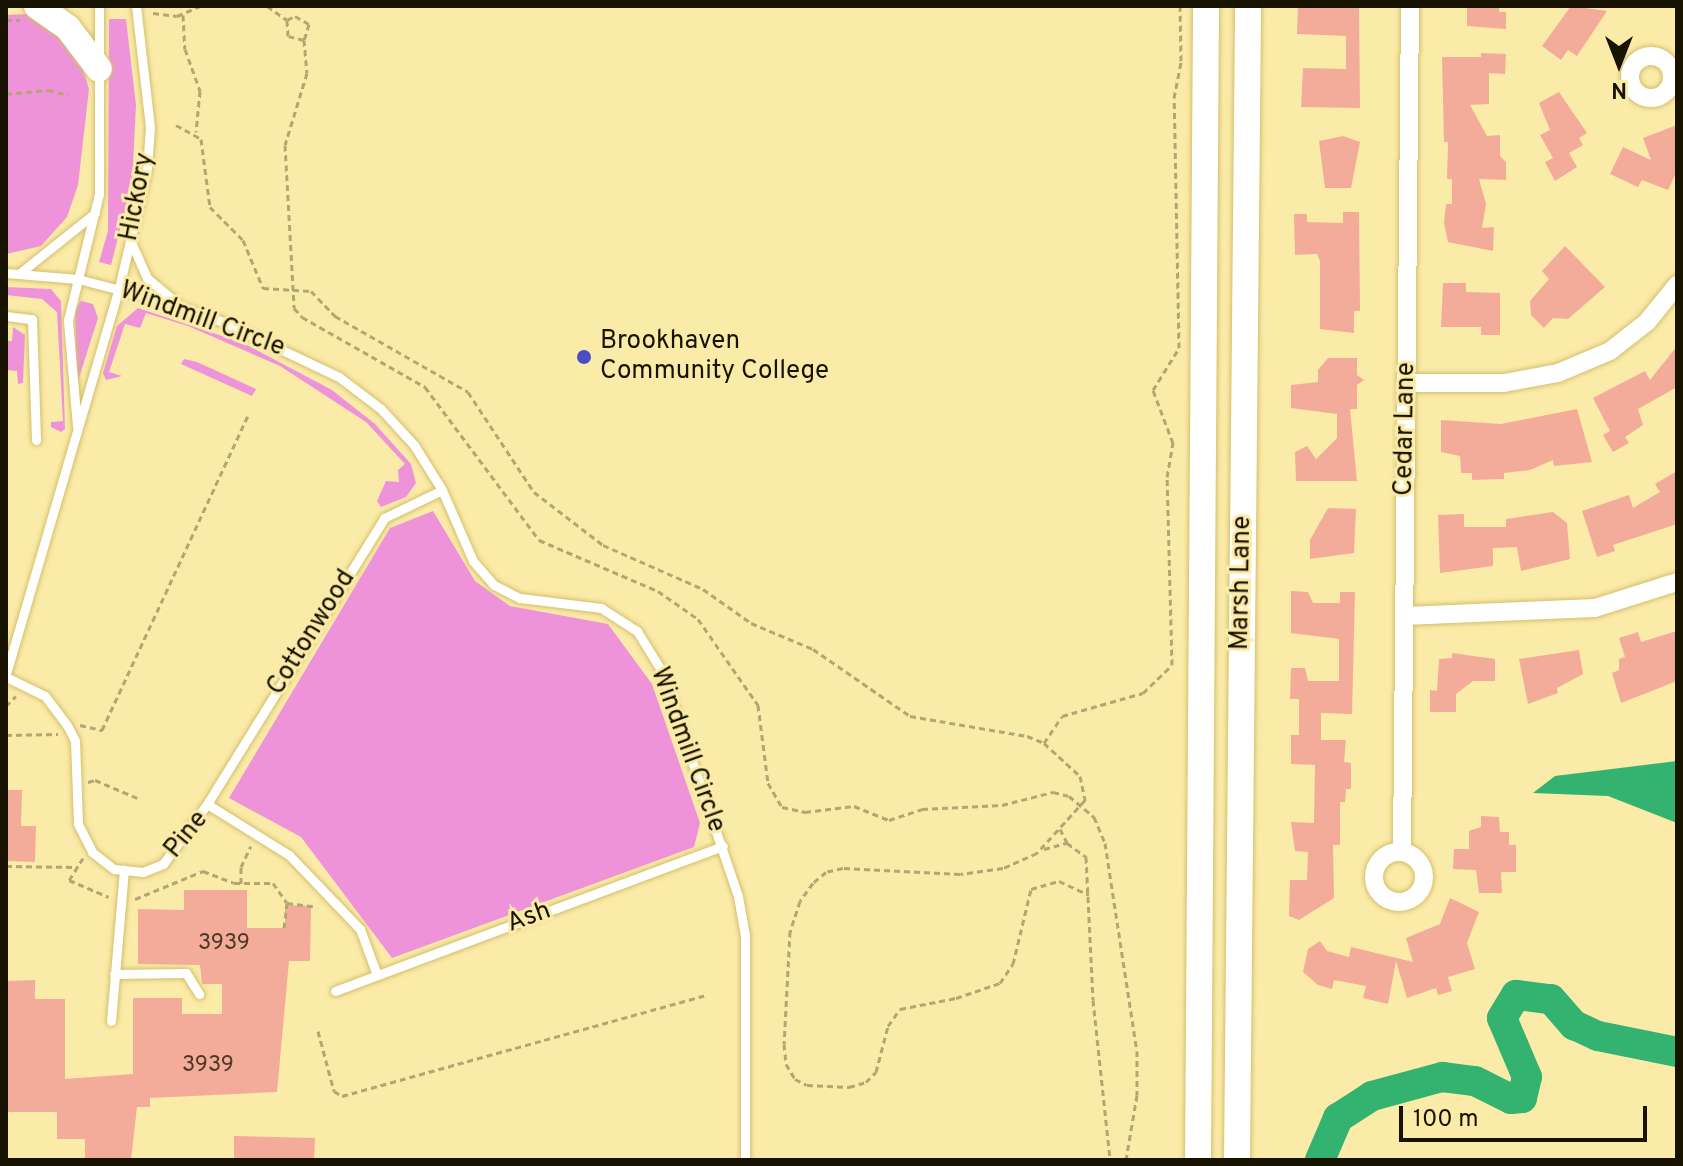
<!DOCTYPE html>
<html>
<head>
<meta charset="utf-8">
<style>
  body { margin:0 }
  #map { position:relative; width:1683px; height:1166px; overflow:hidden; background:#fbeba8; font-family:Overpass,sans-serif }
  div>[style] { position:absolute }
  .green>* { inset:0; background:#ee93da }
  .water>* { inset:0; background:#33b270 }
  .river>* { height:30px; margin:-15px; padding:0 15px; transform-origin:15px; border-radius:15px; background:#33b270 }
  .building>* { inset:0; background:#f3ac99 }
  .path>* { height:3px; margin-top:-1.5px; transform-origin:0; background:repeating-linear-gradient(90deg,#b3a673 0 6px,transparent 0 10px) }
  .roads { filter:drop-shadow(0 0 2px #d4bf6b) drop-shadow(0 0 2px #d4bf6b) }
  .service>* { height:9px; margin:-4.5px; padding:0 4.5px; transform-origin:4.5px; border-radius:4.5px; background:#fff }
  .minor>* { height:18px; margin:-9px; padding:0 9px; transform-origin:9px; border-radius:9px; background:#fff }
  .minor>.ring { margin:-9px; padding:0; box-sizing:content-box; background:none; border:18px solid #fff; border-radius:50% }
  .secondary>* { height:26px; margin:-13px; padding:0 13px; transform-origin:13px; border-radius:13px; background:#fff }
  .dots>* { width:22px; height:22px; translate:-50% -50%; box-sizing:border-box; border:4px solid #fbeba8; border-radius:50% }
  span { translate:-50% -50%; white-space:nowrap; text-align:center; line-height:1.15; -webkit-text-stroke:6px #fbeba8; paint-order:stroke }
  .number-label { font-size:22px; color:#4f3826 }
  .number-label span { -webkit-text-stroke-width:0 }
  .street-label { font-size:26px; color:#181200 }
  .poi-label { font-size:26px; color:#181200 }
  .left { translate:0 -50%; text-align:left }
  .frame { position:absolute; inset:0; border:8px solid #181200; pointer-events:none }
  .north { position:absolute; left:1579px; top:24px; width:80px; height:80px; -webkit-text-stroke:6px #fbeba8; paint-order:stroke; rotate:180deg; font-size:22px; font-weight:700; line-height:32px; text-align:center; color:#181200 }
  .north::after { content:''; display:block; margin:auto; width:28px; height:36px; background:#181200; clip-path:polygon(50% 0,100% 100%,50% 72%,0 100%) }
  .scale { position:absolute; left:1399px; top:1106px; width:248px; height:36px; box-sizing:border-box; border:4px solid #181200; border-top:0; padding-left:10px; font-size:24px; line-height:28px; white-space:nowrap; color:#181200; -webkit-text-stroke:6px #fbeba8; paint-order:stroke }
</style>
</head>
<body>
<div id="map">
  <div class="green">
    <div style="clip-path:polygon(27px 14px,73px 36px,89px 89px,78px 185px,67px 217px,41px 246px,6px 254px,6px 15px)"></div>
    <div style="clip-path:polygon(109px 19px,126px 19px,136px 105px,132px 184px,111px 265px,99px 262px,108px 231px)"></div>
    <div style="clip-path:polygon(6px 287px,51px 289px,61px 301px,65px 429px,61px 432px,51px 427px,51px 422px,63px 421px,57px 312px,42px 299px,6px 295px)"></div>
    <div style="clip-path:polygon(81px 301px,93px 304px,98px 318px,77px 384px,75px 309px)"></div>
    <div style="clip-path:polygon(138px 308px,243px 343px,332px 390px,375px 424px,411px 464px,416px 483px,406px 497px,381px 507px,377px 501px,386px 481px,399px 482px,398px 470px,405px 464px,366px 422px,280px 366px,188px 326px,146px 313px,140px 328px,125px 324px,109px 372px,122px 376px,106px 380px,103px 373px,117px 326px)"></div>
    <div style="clip-path:polygon(13px 327px,25px 335px,23px 383px,18px 384px,17px 371px,6px 370px,6px 341px,12px 341px)"></div>
    <div style="clip-path:polygon(184px 359px,197px 362px,256px 389px,252px 396px,181px 364px)"></div>
    <div style="clip-path:polygon(433px 511px,475px 581px,510px 606px,608px 624px,652px 684px,700px 823px,694px 847px,392px 958px,301px 837px,229px 798px,390px 528px)"></div>
  </div>
  <div class="water">
    <div style="clip-path:polygon(1677px 761px,1677px 823px,1608px 796px,1533px 793px,1555px 776px)"></div>
  </div>
  <div class="river">
    <div style="left:1320px;top:1160px;width:46px;rotate:-66.8deg"></div>
    <div style="left:1338px;top:1118px;width:40px;rotate:-32.9deg"></div>
    <div style="left:1372px;top:1096px;width:73px;rotate:-15.2deg"></div>
    <div style="left:1442px;top:1077px;width:33px;rotate:7deg"></div>
    <div style="left:1475px;top:1081px;width:40px;rotate:26.6deg"></div>
    <div style="left:1511px;top:1099px;width:11px;rotate:-5deg"></div>
    <div style="left:1522px;top:1098px;width:22px;rotate:-77deg"></div>
    <div style="left:1527px;top:1077px;width:64px;rotate:-113deg"></div>
    <div style="left:1502px;top:1018px;width:27px;rotate:-59deg"></div>
    <div style="left:1516px;top:995px;width:35px;rotate:7deg"></div>
    <div style="left:1551px;top:999px;width:35px;rotate:49deg"></div>
    <div style="left:1574px;top:1025px;width:26px;rotate:25deg"></div>
    <div style="left:1598px;top:1036px;width:81px;rotate:11.4deg"></div>
  </div>
  <div class="building">
    <div style="clip-path:polygon(1298px 6px,1359px 6px,1360px 108px,1301px 107px,1303px 68px,1346px 69px,1346px 36px,1297px 34px)"></div>
    <div style="clip-path:polygon(1467px 6px,1499px 6px,1499px 12px,1506px 12px,1506px 29px,1467px 26px)"></div>
    <div style="clip-path:polygon(1571px 6px,1607px 11px,1577px 56px,1568px 50px,1561px 60px,1542px 46px)"></div>
    <div style="clip-path:polygon(1481px 53px,1506px 54px,1505px 74px,1489px 73px,1489px 104px,1470px 105px,1487px 136px,1500px 135px,1500px 156px,1506px 162px,1506px 180px,1479px 179px,1486px 204px,1482px 228px,1494px 227px,1493px 251px,1448px 242px,1444px 223px,1446px 204px,1452px 204px,1452px 179px,1447px 179px,1448px 142px,1444px 142px,1442px 57px,1481px 57px)"></div>
    <div style="clip-path:polygon(1559px 92px,1587px 133px,1579px 138px,1583px 145px,1569px 153px,1577px 167px,1555px 181px,1545px 162px,1553px 158px,1540px 135px,1550px 130px,1539px 103px)"></div>
    <div style="clip-path:polygon(1677px 125px,1677px 171px,1668px 190px,1642px 180px,1638px 187px,1610px 174px,1623px 147px,1651px 160px,1643px 138px)"></div>
    <div style="clip-path:polygon(1343px 136px,1360px 142px,1351px 188px,1325px 188px,1319px 141px)"></div>
    <div style="clip-path:polygon(1343px 212px,1359px 212px,1360px 311px,1354px 311px,1354px 333px,1320px 329px,1320px 261px,1317px 254px,1295px 255px,1294px 214px,1307px 214px,1307px 222px,1343px 223px)"></div>
    <div style="clip-path:polygon(1565px 246px,1605px 287px,1568px 319px,1553px 318px,1544px 328px,1531px 315px,1530px 301px,1549px 279px,1542px 271px)"></div>
    <div style="clip-path:polygon(1443px 283px,1466px 283px,1466px 292px,1500px 293px,1500px 335px,1481px 335px,1481px 327px,1441px 327px)"></div>
    <div style="clip-path:polygon(1677px 346px,1677px 387px,1638px 409px,1643px 425px,1625px 437px,1629px 443px,1613px 452px,1603px 435px,1610px 431px,1593px 398px,1645px 371px,1650px 380px)"></div>
    <div style="clip-path:polygon(1328px 358px,1357px 358px,1357px 375px,1364px 380px,1357px 385px,1357px 409px,1350px 409px,1357px 481px,1296px 481px,1295px 452px,1307px 446px,1316px 459px,1337px 438px,1337px 414px,1291px 408px,1291px 385px,1318px 382px,1318px 370px)"></div>
    <div style="clip-path:polygon(1577px 409px,1592px 462px,1554px 466px,1553px 460px,1530px 470px,1504px 473px,1504px 479px,1472px 480px,1472px 473px,1461px 473px,1460px 456px,1441px 452px,1441px 420px,1501px 424px)"></div>
    <div style="clip-path:polygon(1677px 471px,1677px 524px,1613px 545px,1615px 551px,1597px 557px,1582px 511px,1629px 495px,1633px 508px,1660px 492px,1655px 484px)"></div>
    <div style="clip-path:polygon(1328px 508px,1356px 509px,1354px 553px,1310px 559px,1310px 540px)"></div>
    <div style="clip-path:polygon(1553px 512px,1567px 523px,1570px 559px,1521px 571px,1517px 547px,1493px 548px,1493px 566px,1440px 573px,1438px 515px,1464px 514px,1464px 527px,1506px 527px,1506px 519px)"></div>
    <div style="clip-path:polygon(1291px 591px,1308px 592px,1313px 603px,1340px 603px,1340px 592px,1355px 592px,1352px 714px,1321px 713px,1321px 740px,1346px 740px,1344px 762px,1351px 763px,1351px 789px,1346px 789px,1345px 802px,1340px 802px,1340px 845px,1333px 845px,1334px 898px,1299px 920px,1289px 916px,1290px 880px,1307px 880px,1308px 852px,1295px 851px,1291px 822px,1314px 823px,1315px 765px,1291px 764px,1291px 735px,1299px 735px,1299px 699px,1290px 699px,1291px 668px,1305px 668px,1308px 681px,1339px 681px,1339px 639px,1291px 633px)"></div>
    <div style="clip-path:polygon(1677px 631px,1677px 681px,1621px 703px,1612px 673px,1619px 670px,1619px 659px,1625px 657px,1619px 638px,1638px 632px,1641px 642px)"></div>
    <div style="clip-path:polygon(1579px 650px,1583px 674px,1557px 688px,1558px 693px,1528px 704px,1519px 659px)"></div>
    <div style="clip-path:polygon(1452px 653px,1495px 659px,1495px 681px,1473px 681px,1456px 694px,1456px 712px,1430px 712px,1430px 690px,1437px 691px,1439px 659px,1452px 658px)"></div>
    <div style="clip-path:polygon(6px 790px,22px 790px,21px 826px,36px 826px,35px 862px,6px 861px)"></div>
    <div style="clip-path:polygon(1481px 816px,1499px 817px,1500px 832px,1509px 832px,1509px 845px,1516px 845px,1516px 872px,1501px 872px,1502px 893px,1479px 893px,1476px 870px,1453px 869px,1454px 849px,1469px 849px,1469px 831px,1481px 827px)"></div>
    <div style="clip-path:polygon(184px 890px,247px 890px,247px 928px,285px 928px,285px 905px,311px 906px,310px 961px,289px 961px,277px 1092px,150px 1098px,150px 1107px,137px 1107px,131px 1160px,85px 1160px,85px 1139px,57px 1139px,57px 1112px,6px 1112px,6px 981px,35px 980px,35px 999px,65px 999px,65px 1079px,133px 1074px,133px 998px,182px 998px,182px 1014px,222px 1014px,222px 984px,202px 984px,200px 965px,138px 964px,138px 909px,184px 910px)"></div>
    <div style="clip-path:polygon(1450px 898px,1479px 912px,1467px 943px,1475px 969px,1448px 977px,1452px 991px,1438px 995px,1436px 988px,1407px 998px,1396px 961px,1388px 1004px,1363px 998px,1366px 986px,1334px 980px,1332px 989px,1318px 985px,1303px 972px,1308px 949px,1320px 941px,1327px 951px,1349px 957px,1351px 947px,1413px 962px,1406px 938px,1440px 924px)"></div>
    <div style="clip-path:polygon(234px 1136px,315px 1138px,314px 1160px,234px 1160px)"></div>
  </div>
  <div class="path">
    <div style="left:267px;top:6px;width:24px;rotate:35deg"></div>
    <div style="left:153px;top:13px;width:24px;rotate:7deg"></div>
    <div style="left:177px;top:16px;width:25px;rotate:-23deg"></div>
    <div style="left:183px;top:15px;width:34px;rotate:87deg"></div>
    <div style="left:185px;top:49px;width:45px;rotate:70.3deg"></div>
    <div style="left:200px;top:91px;width:41px;rotate:95.6deg"></div>
    <div style="left:6px;top:20px;width:14px"></div>
    <div style="left:304px;top:40px;width:16px;rotate:-166deg"></div>
    <div style="left:288px;top:36px;width:16px;rotate:-94deg"></div>
    <div style="left:287px;top:20px;width:9px;rotate:-27deg"></div>
    <div style="left:295px;top:16px;width:16px;rotate:30deg"></div>
    <div style="left:309px;top:24px;width:17px;rotate:107deg"></div>
    <div style="left:304px;top:40px;width:33px;rotate:85deg"></div>
    <div style="left:307px;top:73px;width:75px;rotate:107deg"></div>
    <div style="left:285px;top:145px;width:163px;rotate:86.8deg"></div>
    <div style="left:294px;top:308px;width:12px;rotate:48deg"></div>
    <div style="left:302px;top:317px;width:142px;rotate:29.6deg"></div>
    <div style="left:425px;top:387px;width:191px;rotate:53.3deg"></div>
    <div style="left:539px;top:540px;width:129px;rotate:23.2deg"></div>
    <div style="left:658px;top:591px;width:49px;rotate:35deg"></div>
    <div style="left:698px;top:619px;width:105px;rotate:55.1deg"></div>
    <div style="left:758px;top:705px;width:79px;rotate:82.7deg"></div>
    <div style="left:768px;top:783px;width:28px;rotate:60deg"></div>
    <div style="left:782px;top:807px;width:24px;rotate:12deg"></div>
    <div style="left:805px;top:812px;width:49px;rotate:-7deg"></div>
    <div style="left:854px;top:806px;width:38px;rotate:22deg"></div>
    <div style="left:889px;top:820px;width:35px;rotate:-18deg"></div>
    <div style="left:922px;top:809px;width:80px;rotate:-2.9deg"></div>
    <div style="left:1002px;top:805px;width:53px;rotate:-14.3deg"></div>
    <div style="left:1053px;top:792px;width:16px;rotate:14deg"></div>
    <div style="left:1069px;top:796px;width:33px;rotate:40deg"></div>
    <div style="left:1094px;top:817px;width:28px;rotate:67deg"></div>
    <div style="left:1105px;top:843px;width:210px;rotate:81.3deg"></div>
    <div style="left:1137px;top:1051px;width:44px;rotate:90deg"></div>
    <div style="left:1137px;top:1095px;width:66px;rotate:99.6deg"></div>
    <div style="left:6px;top:94px;width:42px;rotate:-5.4deg"></div>
    <div style="left:48px;top:90px;width:21px;rotate:14deg"></div>
    <div style="left:176px;top:125px;width:29px;rotate:29deg"></div>
    <div style="left:201px;top:139px;width:69px;rotate:82.5deg"></div>
    <div style="left:210px;top:207px;width:47px;rotate:45deg"></div>
    <div style="left:243px;top:240px;width:52px;rotate:67.4deg"></div>
    <div style="left:263px;top:288px;width:48px;rotate:3.6deg"></div>
    <div style="left:311px;top:291px;width:35px;rotate:46deg"></div>
    <div style="left:335px;top:316px;width:153px;rotate:29.7deg"></div>
    <div style="left:468px;top:392px;width:120px;rotate:56.6deg"></div>
    <div style="left:534px;top:492px;width:87px;rotate:37.5deg"></div>
    <div style="left:603px;top:545px;width:109px;rotate:23.7deg"></div>
    <div style="left:703px;top:589px;width:59px;rotate:35.3deg"></div>
    <div style="left:751px;top:623px;width:67px;rotate:22.8deg"></div>
    <div style="left:813px;top:649px;width:118px;rotate:34.6deg"></div>
    <div style="left:910px;top:716px;width:119px;rotate:9.7deg"></div>
    <div style="left:1027px;top:736px;width:18px;rotate:22deg"></div>
    <div style="left:1044px;top:743px;width:49px;rotate:42.5deg"></div>
    <div style="left:1080px;top:776px;width:25px;rotate:78deg"></div>
    <div style="left:1085px;top:800px;width:72px;rotate:132.2deg"></div>
    <div style="left:1037px;top:853px;width:37px;rotate:156deg"></div>
    <div style="left:1003px;top:868px;width:43px;rotate:172.1deg"></div>
    <div style="left:960px;top:874px;width:117px;rotate:-177.1deg"></div>
    <div style="left:843px;top:868px;width:17px;rotate:167deg"></div>
    <div style="left:826px;top:872px;width:17px;rotate:140deg"></div>
    <div style="left:813px;top:883px;width:22px;rotate:126deg"></div>
    <div style="left:800px;top:901px;width:32px;rotate:108deg"></div>
    <div style="left:790px;top:931px;width:113px;rotate:93deg"></div>
    <div style="left:784px;top:1044px;width:20px;rotate:84deg"></div>
    <div style="left:786px;top:1064px;width:17px;rotate:59deg"></div>
    <div style="left:795px;top:1079px;width:13px;rotate:27deg"></div>
    <div style="left:807px;top:1085px;width:42px;rotate:2.7deg"></div>
    <div style="left:849px;top:1087px;width:18px;rotate:-16deg"></div>
    <div style="left:866px;top:1082px;width:14px;rotate:-45deg"></div>
    <div style="left:876px;top:1072px;width:48px;rotate:-75.4deg"></div>
    <div style="left:888px;top:1026px;width:21px;rotate:-55deg"></div>
    <div style="left:900px;top:1009px;width:57px;rotate:-11.1deg"></div>
    <div style="left:956px;top:998px;width:46px;rotate:-18.8deg"></div>
    <div style="left:1000px;top:983px;width:23px;rotate:-56deg"></div>
    <div style="left:1013px;top:964px;width:77px;rotate:-76.5deg"></div>
    <div style="left:1031px;top:889px;width:29px;rotate:-16deg"></div>
    <div style="left:1059px;top:881px;width:33px;rotate:25deg"></div>
    <div style="left:6px;top:706px;width:14px;rotate:-45deg"></div>
    <div style="left:80px;top:725px;width:23px;rotate:13deg"></div>
    <div style="left:102px;top:730px;width:349px;rotate:-65.1deg"></div>
    <div style="left:6px;top:735px;width:52px;rotate:-1.1deg"></div>
    <div style="left:1044px;top:743px;width:32px;rotate:-56deg"></div>
    <div style="left:1062px;top:716px;width:84px;rotate:-15.9deg"></div>
    <div style="left:1143px;top:693px;width:40px;rotate:-44deg"></div>
    <div style="left:1172px;top:665px;width:188px;rotate:-91.5deg"></div>
    <div style="left:1167px;top:477px;width:35px;rotate:-80deg"></div>
    <div style="left:1173px;top:443px;width:57px;rotate:-110.7deg"></div>
    <div style="left:1153px;top:390px;width:49px;rotate:-58.2deg"></div>
    <div style="left:1179px;top:348px;width:250px;rotate:-91.1deg"></div>
    <div style="left:1174px;top:98px;width:38px;rotate:-79deg"></div>
    <div style="left:1181px;top:61px;width:55px;rotate:-91deg"></div>
    <div style="left:88px;top:782px;width:7px;rotate:-16deg"></div>
    <div style="left:95px;top:780px;width:49px;rotate:22.9deg"></div>
    <div style="left:1060px;top:829px;width:16px;rotate:63deg"></div>
    <div style="left:1044px;top:849px;width:24px;rotate:-15deg"></div>
    <div style="left:1067px;top:843px;width:24px;rotate:36deg"></div>
    <div style="left:1086px;top:857px;width:143px;rotate:87.2deg"></div>
    <div style="left:1093px;top:1000px;width:161px;rotate:83.9deg"></div>
    <div style="left:83px;top:858px;width:26px;rotate:122deg"></div>
    <div style="left:69px;top:880px;width:43px;rotate:23deg"></div>
    <div style="left:6px;top:866px;width:72px;rotate:0.8deg"></div>
    <div style="left:241px;top:884px;width:17px;rotate:-90deg"></div>
    <div style="left:241px;top:867px;width:23px;rotate:-65deg"></div>
    <div style="left:135px;top:899px;width:74px;rotate:-22.4deg"></div>
    <div style="left:203px;top:871px;width:33px;rotate:21deg"></div>
    <div style="left:234px;top:883px;width:39px"></div>
    <div style="left:273px;top:883px;width:24px;rotate:55deg"></div>
    <div style="left:287px;top:903px;width:26px;rotate:7deg"></div>
    <div style="left:284px;top:928px;width:25px;rotate:-83deg"></div>
    <div style="left:318px;top:1031px;width:62px;rotate:75.1deg"></div>
    <div style="left:334px;top:1091px;width:9px;rotate:32deg"></div>
    <div style="left:342px;top:1096px;width:379px;rotate:-15.5deg"></div>
  </div>
  <div class="roads">
    <div class="service">
      <div style="left:131px;top:242px;width:39px;rotate:66deg"></div>
      <div style="left:147px;top:278px;width:38px;rotate:40deg"></div>
      <div style="left:6px;top:273px;width:72px;rotate:4.8deg"></div>
      <div style="left:78px;top:279px;width:91px;rotate:14.6deg"></div>
      <div style="left:166px;top:302px;width:60px;rotate:19.3deg"></div>
      <div style="left:223px;top:322px;width:128px;rotate:25.4deg"></div>
      <div style="left:339px;top:377px;width:53px;rotate:37.3deg"></div>
      <div style="left:381px;top:409px;width:49px;rotate:47.5deg"></div>
      <div style="left:414px;top:445px;width:53px;rotate:58.1deg"></div>
      <div style="left:442px;top:490px;width:77px;rotate:66.4deg"></div>
      <div style="left:473px;top:561px;width:32px;rotate:49deg"></div>
      <div style="left:494px;top:585px;width:29px;rotate:27deg"></div>
      <div style="left:520px;top:598px;width:82px;rotate:7deg"></div>
      <div style="left:601px;top:608px;width:43px;rotate:32.6deg"></div>
      <div style="left:637px;top:631px;width:46px;rotate:58.4deg"></div>
      <div style="left:661px;top:670px;width:239px;rotate:71.2deg"></div>
      <div style="left:738px;top:896px;width:40px;rotate:80deg"></div>
      <div style="left:745px;top:935px;width:225px;rotate:90deg"></div>
      <div style="left:20px;top:273px;width:96px;rotate:-38.7deg"></div>
      <div style="left:6px;top:316px;width:26px;rotate:7deg"></div>
      <div style="left:32px;top:319px;width:121px;rotate:88.1deg"></div>
      <div style="left:77px;top:426px;width:106px;rotate:-94.9deg"></div>
      <div style="left:68px;top:320px;width:130px;rotate:-76.2deg"></div>
      <div style="left:99px;top:194px;width:188px;rotate:-90deg"></div>
      <div style="left:6px;top:674px;width:402px;rotate:-73.7deg"></div>
      <div style="left:119px;top:288px;width:123px;rotate:-76.9deg"></div>
      <div style="left:147px;top:168px;width:41px;rotate:-85.8deg"></div>
      <div style="left:150px;top:127px;width:122px;rotate:-96.6deg"></div>
      <div style="left:6px;top:677px;width:43px;rotate:26deg"></div>
      <div style="left:45px;top:696px;width:36px;rotate:53deg"></div>
      <div style="left:67px;top:725px;width:18px;rotate:63deg"></div>
      <div style="left:75px;top:741px;width:83px;rotate:87.9deg"></div>
      <div style="left:78px;top:824px;width:31px;rotate:63deg"></div>
      <div style="left:92px;top:852px;width:28px;rotate:38deg"></div>
      <div style="left:114px;top:869px;width:29px;rotate:6deg"></div>
      <div style="left:143px;top:872px;width:22px;rotate:-22deg"></div>
      <div style="left:163px;top:864px;width:74px;rotate:-53.7deg"></div>
      <div style="left:207px;top:804px;width:97px;rotate:31.9deg"></div>
      <div style="left:289px;top:855px;width:103px;rotate:46.2deg"></div>
      <div style="left:360px;top:929px;width:49px;rotate:69.7deg"></div>
      <div style="left:207px;top:804px;width:336px;rotate:-58.2deg"></div>
      <div style="left:384px;top:518px;width:64px;rotate:-25.8deg"></div>
      <div style="left:114px;top:974px;width:72px;rotate:-0.8deg"></div>
      <div style="left:186px;top:973px;width:25px;rotate:58deg"></div>
      <div style="left:335px;top:991px;width:414px;rotate:-20.5deg"></div>
      <div style="left:111px;top:1021px;width:152px;rotate:-85.1deg"></div>
    </div>
    <div class="minor">
      <div class="ring" style="left:1630px;top:56px;width:24px;height:24px"></div>
      <div style="left:1407px;top:383px;width:97px"></div>
      <div style="left:1504px;top:383px;width:55px;rotate:-10.5deg"></div>
      <div style="left:1558px;top:373px;width:56px;rotate:-22.9deg"></div>
      <div style="left:1610px;top:351px;width:47px;rotate:-38.1deg"></div>
      <div style="left:1647px;top:322px;width:48px;rotate:-51deg"></div>
      <div style="left:1404px;top:616px;width:191px;rotate:-2.4deg"></div>
      <div style="left:1595px;top:608px;width:86px;rotate:-17.6deg"></div>
      <div style="left:1402px;top:852px;width:846px;rotate:-89.46deg"></div>
      <div class="ring" style="left:1374px;top:852px;width:32px;height:32px"></div>
    </div>
    <div class="secondary">
      <div style="left:37px;top:6px;width:38px;rotate:35deg"></div>
      <div style="left:68px;top:28px;width:51px;rotate:52.9deg"></div>
      <div style="left:1198px;top:1160px;width:1154px;rotate:-89.6deg"></div>
      <div style="left:1237px;top:1160px;width:1154px;rotate:-89.45deg"></div>
    </div>
  </div>
  <div class="dots">
    <div style="left:584px;top:357px;background:#494ec3"></div>
  </div>
  <div class="number-label">
    <span style="left:224px;top:944px">3939</span>
    <span style="left:208px;top:1066px">3939</span>
  </div>
  <div class="street-label">
    <span style="left:138px;top:197px;rotate:-79deg">Hickory</span>
    <span style="left:202px;top:320px;rotate:20deg">Windmill Circle</span>
    <span style="left:1406px;top:429px;rotate:-89deg">Cedar Lane</span>
    <span style="left:1242px;top:583px;rotate:-89deg">Marsh Lane</span>
    <span style="left:312px;top:633px;rotate:-58deg">Cottonwood</span>
    <span style="left:687px;top:750px;rotate:70deg">Windmill Circle</span>
    <span style="left:187px;top:835px;rotate:-51deg">Pine</span>
    <span style="left:529px;top:918px;rotate:-20deg">Ash</span>
  </div>
  <div class="poi-label">
    <span class="left" style="left:600px;top:357px">Brookhaven<br>Community College</span>
  </div>
  <div class="frame"></div>
  <div class="north">N</div>
  <div class="scale">100 m</div>
</div>
</body>
</html>
